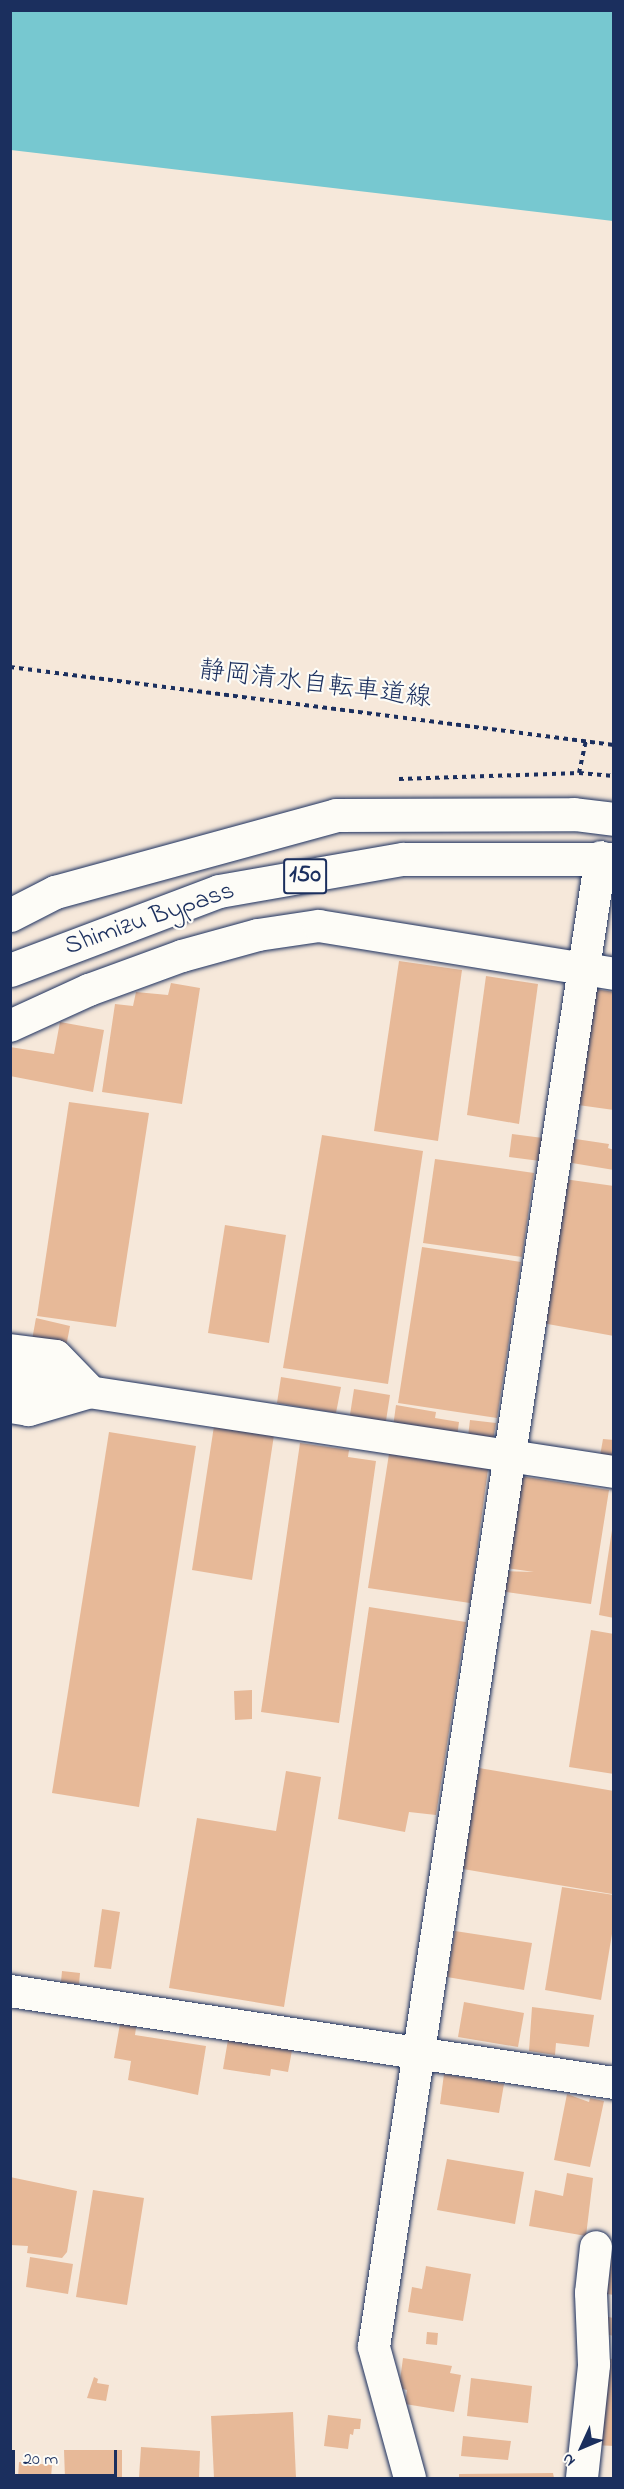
<!DOCTYPE html>
<html>
<head>
<meta charset="utf-8">
<style>
  body { margin:0 }
  #map { position:relative; width:624px; height:2489px; overflow:hidden; background:#f6e8da; font-family:"Indie Flower","Klee One",sans-serif }
  div>[style] { position:absolute }
  .water>* { inset:0; background:#77c8d0 }
  .building>* { inset:0; background:#e7b998 }
  .path>* { height:4px; margin-top:-2px; transform-origin:0; background:repeating-linear-gradient(90deg,#1b2f5e 0 4.5px,transparent 0 9px) }
  .roads { filter:drop-shadow(0 0 2px #1b2f5e) drop-shadow(0 0 2px #1b2f5e) }
  .minor>* { height:32px; margin:-16px; padding:0 16px; transform-origin:16px; border-radius:16px; background:#fdfcf7 }
  .trunk>* { height:33px; margin:-16.5px; padding:0 16.5px; transform-origin:16.5px; border-radius:16.5px; background:#fdfcf7 }
  span { translate:-50% -50%; white-space:nowrap; text-align:center; line-height:1.15; -webkit-text-stroke:4.5px #fdfcf7; paint-order:stroke }
  .shield-label span { padding:2px 4px; background:#fdfcf7; border:2px solid; border-radius:4px; -webkit-text-stroke-width:0 }
  .shield-label { font-size:24px; color:#1b2f5e; font-weight:700 }
  .street-label { font-size:26px; color:#1b2f5e }
  .frame { position:absolute; inset:0; border:12px solid #1b2f5e; pointer-events:none }
  .north { position:absolute; left:552px; top:2417px; width:60px; height:60px; -webkit-text-stroke:4px #fdfcf7; paint-order:stroke; rotate:226deg; font-size:16px; font-weight:700; line-height:24px; text-align:center; color:#1b2f5e }
  .north::after { content:''; display:block; margin:auto; width:21px; height:27px; background:#1b2f5e; clip-path:polygon(50% 0,100% 100%,50% 72%,0 100%) }
  .scale { position:absolute; left:12px; top:2450px; width:105px; height:27px; box-sizing:border-box; border:3px solid #1b2f5e; border-top:0; padding-left:8px; font-size:18px; line-height:21px; white-space:nowrap; color:#1b2f5e; -webkit-text-stroke:4px #fdfcf7; paint-order:stroke }
</style>
</head>
<body>
<div id="map">
  <div class="water">
    <div style="clip-path:polygon(11px 10px,613px 11px,613px 221px,11px 150px)"></div>
  </div>
  <div class="building">
    <div style="clip-path:polygon(399px 961px,462px 970px,438px 1141px,374px 1131px)"></div>
    <div style="clip-path:polygon(486px 976px,538px 984px,519px 1124px,467px 1115px)"></div>
    <div style="clip-path:polygon(171px 983px,200px 988px,182px 1104px,102px 1092px,115px 1004px,133px 1006px,136px 992px,168px 995px)"></div>
    <div style="clip-path:polygon(595px 989px,614px 992px,614px 1110px,578px 1105px)"></div>
    <div style="clip-path:polygon(60px 1022px,104px 1030px,93px 1092px,10px 1076px,10px 1047px,54px 1054px)"></div>
    <div style="clip-path:polygon(69px 1102px,149px 1113px,116px 1327px,37px 1316px)"></div>
    <div style="clip-path:polygon(512px 1134px,543px 1138px,540px 1161px,509px 1157px)"></div>
    <div style="clip-path:polygon(322px 1135px,423px 1151px,388px 1384px,283px 1368px)"></div>
    <div style="clip-path:polygon(569px 1138px,609px 1144px,608px 1148px,614px 1150px,614px 1170px,566px 1162px)"></div>
    <div style="clip-path:polygon(435px 1159px,534px 1173px,522px 1257px,423px 1243px)"></div>
    <div style="clip-path:polygon(564px 1179px,614px 1186px,614px 1336px,542px 1323px)"></div>
    <div style="clip-path:polygon(225px 1225px,286px 1235px,269px 1343px,208px 1333px)"></div>
    <div style="clip-path:polygon(422px 1247px,521px 1262px,497px 1418px,398px 1403px)"></div>
    <div style="clip-path:polygon(36px 1318px,70px 1326px,66px 1347px,32px 1340px)"></div>
    <div style="clip-path:polygon(281px 1377px,341px 1387px,336px 1413px,277px 1403px)"></div>
    <div style="clip-path:polygon(354px 1389px,390px 1395px,385px 1427px,349px 1421px)"></div>
    <div style="clip-path:polygon(396px 1405px,436px 1412px,435px 1418px,459px 1422px,457px 1437px,393px 1427px)"></div>
    <div style="clip-path:polygon(470px 1420px,496px 1423px,493px 1440px,468px 1437px)"></div>
    <div style="clip-path:polygon(214px 1426px,274px 1435px,252px 1580px,192px 1570px)"></div>
    <div style="clip-path:polygon(109px 1432px,196px 1446px,139px 1807px,52px 1793px)"></div>
    <div style="clip-path:polygon(603px 1439px,614px 1440px,612px 1457px,600px 1456px)"></div>
    <div style="clip-path:polygon(300px 1443px,349px 1450px,348px 1457px,376px 1461px,339px 1723px,261px 1712px)"></div>
    <div style="clip-path:polygon(389px 1454px,488px 1469px,470px 1603px,368px 1588px)"></div>
    <div style="clip-path:polygon(520px 1476px,609px 1490px,591px 1604px,500px 1591px,504px 1571px,534px 1572px,506px 1568px)"></div>
    <div style="clip-path:polygon(612px 1530px,614px 1530px,614px 1618px,599px 1615px)"></div>
    <div style="clip-path:polygon(369px 1607px,466px 1622px,436px 1815px,409px 1812px,405px 1832px,338px 1819px)"></div>
    <div style="clip-path:polygon(591px 1630px,614px 1634px,614px 1774px,569px 1767px)"></div>
    <div style="clip-path:polygon(252px 1690px,252px 1719px,235px 1720px,234px 1691px)"></div>
    <div style="clip-path:polygon(479px 1768px,614px 1791px,612px 1894px,463px 1869px)"></div>
    <div style="clip-path:polygon(286px 1771px,321px 1777px,284px 2007px,169px 1988px,197px 1818px,276px 1831px)"></div>
    <div style="clip-path:polygon(562px 1887px,614px 1895px,614px 1922px,601px 2000px,545px 1990px)"></div>
    <div style="clip-path:polygon(102px 1909px,120px 1912px,111px 1969px,94px 1967px)"></div>
    <div style="clip-path:polygon(455px 1931px,532px 1943px,524px 1990px,447px 1977px)"></div>
    <div style="clip-path:polygon(62px 1971px,80px 1973px,79px 1984px,61px 1982px)"></div>
    <div style="clip-path:polygon(464px 2002px,524px 2013px,518px 2047px,458px 2037px)"></div>
    <div style="clip-path:polygon(532px 2007px,594px 2015px,589px 2047px,556px 2043px,555px 2055px,529px 2051px)"></div>
    <div style="clip-path:polygon(121px 2018px,137px 2021px,135px 2035px,206px 2046px,198px 2095px,128px 2080px,131px 2061px,114px 2058px)"></div>
    <div style="clip-path:polygon(229px 2034px,293px 2045px,288px 2072px,271px 2069px,270px 2076px,223px 2069px)"></div>
    <div style="clip-path:polygon(444px 2074px,504px 2084px,499px 2113px,440px 2104px)"></div>
    <div style="clip-path:polygon(567px 2094px,589px 2102px,590px 2098px,604px 2101px,590px 2167px,554px 2160px)"></div>
    <div style="clip-path:polygon(447px 2159px,524px 2172px,515px 2224px,437px 2210px)"></div>
    <div style="clip-path:polygon(567px 2173px,593px 2178px,586px 2236px,529px 2226px,535px 2190px,563px 2196px)"></div>
    <div style="clip-path:polygon(10px 2177px,77px 2191px,67px 2252px,62px 2258px,27px 2253px,28px 2246px,10px 2245px)"></div>
    <div style="clip-path:polygon(93px 2190px,144px 2198px,127px 2305px,76px 2297px)"></div>
    <div style="clip-path:polygon(612px 2254px,614px 2254px,614px 2295px,607px 2294px)"></div>
    <div style="clip-path:polygon(30px 2257px,73px 2264px,68px 2294px,26px 2287px)"></div>
    <div style="clip-path:polygon(426px 2266px,471px 2274px,463px 2321px,408px 2312px,412px 2287px,422px 2289px)"></div>
    <div style="clip-path:polygon(608px 2317px,614px 2318px,614px 2336px,605px 2334px)"></div>
    <div style="clip-path:polygon(427px 2332px,438px 2333px,437px 2345px,426px 2344px)"></div>
    <div style="clip-path:polygon(403px 2358px,452px 2366px,450px 2373px,461px 2375px,454px 2412px,405px 2404px,407px 2390px,399px 2388px)"></div>
    <div style="clip-path:polygon(598px 2358px,614px 2359px,614px 2446px,594px 2445px)"></div>
    <div style="clip-path:polygon(94px 2377px,98px 2379px,97px 2383px,109px 2385px,106px 2401px,87px 2398px)"></div>
    <div style="clip-path:polygon(471px 2378px,532px 2386px,528px 2423px,467px 2416px)"></div>
    <div style="clip-path:polygon(293px 2412px,296px 2478px,214px 2478px,211px 2416px)"></div>
    <div style="clip-path:polygon(328px 2415px,361px 2419px,360px 2429px,354px 2429px,353px 2435px,350px 2434px,348px 2449px,324px 2446px)"></div>
    <div style="clip-path:polygon(463px 2436px,511px 2441px,508px 2460px,461px 2456px)"></div>
    <div style="clip-path:polygon(141px 2447px,200px 2451px,199px 2478px,139px 2478px)"></div>
    <div style="clip-path:polygon(64px 2450px,122px 2450px,122px 2478px,65px 2478px)"></div>
    <div style="clip-path:polygon(19px 2462px,52px 2465px,51px 2478px,18px 2478px)"></div>
    <div style="clip-path:polygon(553px 2473px,554px 2478px,459px 2478px,459px 2474px)"></div>
  </div>
  <div class="path">
    <div style="left:10px;top:667px;width:609px;rotate:7.36deg"></div>
    <div style="left:579px;top:773px;width:35px;rotate:5deg"></div>
    <div style="left:399px;top:779px;width:180px;rotate:-1.9deg"></div>
    <div style="left:579px;top:773px;width:33px;rotate:-78deg"></div>
  </div>
  <div class="roads">
    <div class="minor">
      <div style="left:10px;top:1026px;width:87px;rotate:-24.5deg"></div>
      <div style="left:89px;top:990px;width:99px;rotate:-20.1deg"></div>
      <div style="left:182px;top:956px;width:79px;rotate:-15.4deg"></div>
      <div style="left:258px;top:935px;width:62px;rotate:-8.4deg"></div>
      <div style="left:319px;top:926px;width:299px;rotate:9.2deg"></div>
      <div style="left:10px;top:1350px;width:46px;rotate:7.4deg"></div>
      <div style="left:56px;top:1356px;width:50px;rotate:45.8deg"></div>
      <div style="left:91px;top:1392px;width:65px;rotate:163.8deg"></div>
      <div style="left:29px;top:1410px;width:19px;rotate:-171deg"></div>
      <div style="left:10px;top:1380px;width:611px;rotate:8.66deg"></div>
      <div style="left:10px;top:1991px;width:611px;rotate:8.66deg"></div>
      <div style="left:410px;top:2478px;width:136px;rotate:-105.4deg"></div>
      <div style="left:374px;top:2347px;width:1507px;rotate:-81.34deg"></div>
      <div style="left:582px;top:2478px;width:114px;rotate:-83.9deg"></div>
      <div style="left:594px;top:2365px;width:72px;rotate:-92.4deg"></div>
      <div style="left:591px;top:2293px;width:46px;rotate:-83.8deg"></div>
    </div>
    <div class="trunk">
      <div style="left:10px;top:915px;width:51px;rotate:-27.1deg"></div>
      <div style="left:55px;top:892px;width:291px;rotate:-15.3deg"></div>
      <div style="left:336px;top:815px;width:238px;rotate:-0.2deg"></div>
      <div style="left:574px;top:814px;width:40px;rotate:7.1deg"></div>
      <div style="left:10px;top:970px;width:223px;rotate:-20.7deg"></div>
      <div style="left:219px;top:891px;width:187px;rotate:-9.9deg"></div>
      <div style="left:403px;top:859px;width:211px"></div>
    </div>
  </div>
  <div class="shield-label">
    <span style="left:305px;top:876px">150</span>
  </div>
  <div class="street-label">
    <span style="left:315px;top:686px;rotate:7deg">静岡清水自転車道線</span>
    <span style="left:150px;top:920px;rotate:-19deg">Shimizu Bypass</span>
  </div>
  <div class="frame"></div>
  <div class="north">N</div>
  <div class="scale">20 m</div>
</div>
</body>
</html>
